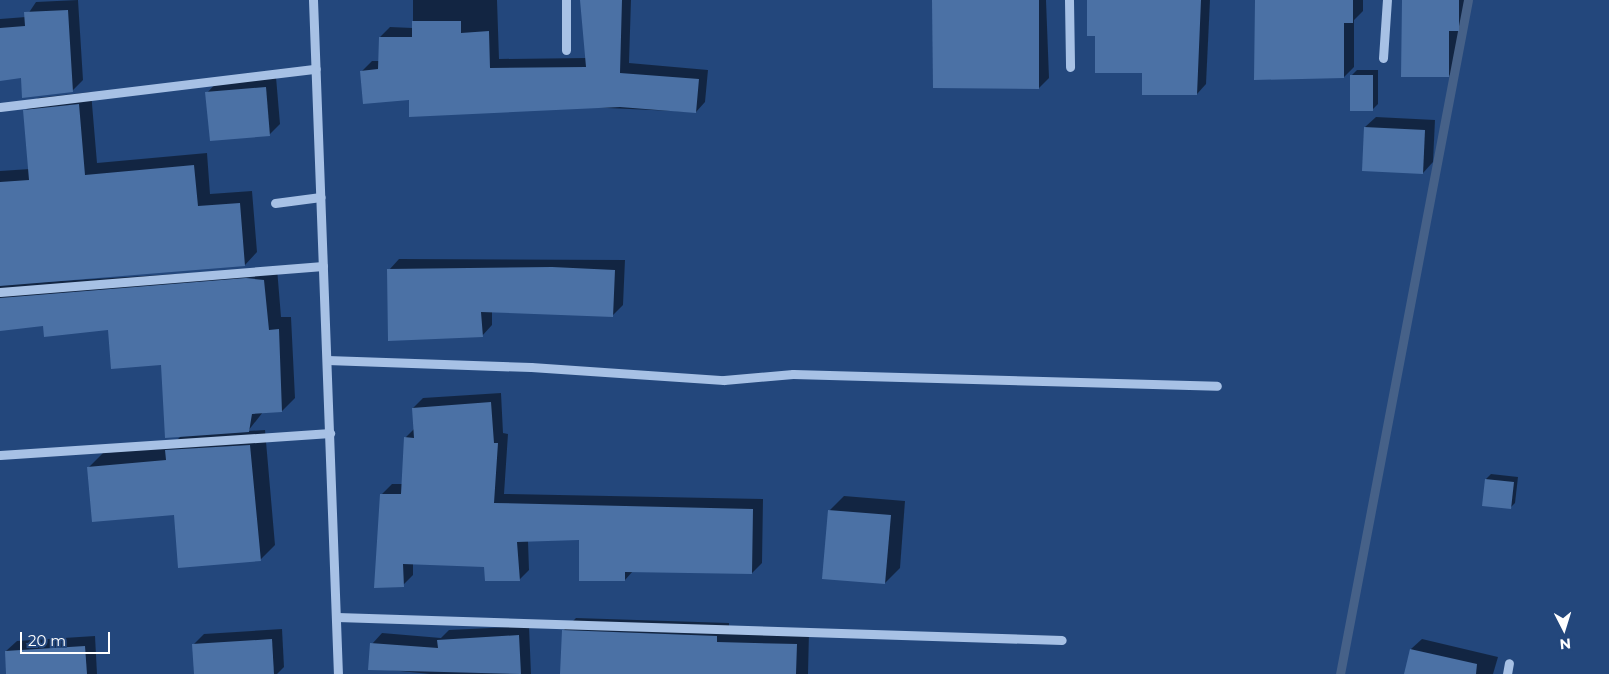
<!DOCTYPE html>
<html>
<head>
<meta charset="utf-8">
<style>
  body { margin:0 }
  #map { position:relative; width:1609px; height:674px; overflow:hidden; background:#23477c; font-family:Montserrat,sans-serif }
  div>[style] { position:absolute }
  .shadow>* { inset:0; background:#0007 }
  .stream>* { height:9px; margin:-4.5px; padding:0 4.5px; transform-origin:4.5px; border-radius:4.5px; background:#466188 }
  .building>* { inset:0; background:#4b71a5 }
  .minor>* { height:9px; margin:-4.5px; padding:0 4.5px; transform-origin:4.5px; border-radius:4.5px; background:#a7c1e5 }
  span { translate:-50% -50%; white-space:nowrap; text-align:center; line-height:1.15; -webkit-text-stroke:4px #23477c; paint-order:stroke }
  .north { position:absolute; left:1539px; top:604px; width:50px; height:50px; -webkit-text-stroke:4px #23477c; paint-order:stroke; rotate:175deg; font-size:14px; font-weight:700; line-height:20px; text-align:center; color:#fff }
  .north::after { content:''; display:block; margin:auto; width:18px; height:22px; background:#fff; clip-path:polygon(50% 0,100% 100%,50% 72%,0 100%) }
  .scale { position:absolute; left:20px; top:632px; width:90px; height:22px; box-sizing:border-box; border:2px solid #fff; border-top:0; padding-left:6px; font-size:15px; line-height:18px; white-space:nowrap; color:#fff; -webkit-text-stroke:4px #23477c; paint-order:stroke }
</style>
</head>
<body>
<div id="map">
  <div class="shadow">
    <div style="clip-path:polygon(78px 0,83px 80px,72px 91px,22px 77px,0 79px,0 19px,26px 17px,36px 2px)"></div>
    <div style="clip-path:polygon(413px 0,497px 0,499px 59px,586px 58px,582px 0,631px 0,629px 63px,708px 70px,705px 102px,696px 112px,410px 99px,362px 71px,372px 61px,380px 61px,380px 37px,390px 27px,413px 28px)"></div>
    <div style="clip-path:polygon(934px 0,1046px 0,1049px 78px,1039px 88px)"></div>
    <div style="clip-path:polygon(1089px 0,1210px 0,1206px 84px,1197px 94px,1143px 72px,1096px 35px)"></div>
    <div style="clip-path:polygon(1256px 0,1363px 0,1363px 11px,1354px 20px,1354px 67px,1344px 77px)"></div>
    <div style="clip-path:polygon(1403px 0,1470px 0,1469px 19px,1459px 29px,1459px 65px,1449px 76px)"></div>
    <div style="clip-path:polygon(1357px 70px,1378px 70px,1378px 104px,1373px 109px,1352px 75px)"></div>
    <div style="clip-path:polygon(276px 77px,280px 124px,269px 135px,207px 93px,217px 82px)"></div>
    <div style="clip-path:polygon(91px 92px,97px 163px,207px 153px,210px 194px,252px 191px,257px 252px,245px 265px,11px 284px,277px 268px,281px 317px,291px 317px,295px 398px,282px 411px,263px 412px,248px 431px,265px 430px,275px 545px,260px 560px,88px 468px,103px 453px,170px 447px,182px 435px,163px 363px,109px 329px,44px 325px,0 329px,0 171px,30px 169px,25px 111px,38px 98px)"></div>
    <div style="clip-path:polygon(1376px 117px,1435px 120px,1433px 162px,1423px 173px,1365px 127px)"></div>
    <div style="clip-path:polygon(399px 259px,625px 260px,623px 305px,613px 315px,492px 311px,492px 325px,482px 336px,389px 270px)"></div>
    <div style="clip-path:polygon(501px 393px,503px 433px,508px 434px,504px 494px,763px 499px,762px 563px,752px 573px,633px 571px,625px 580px,580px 539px,528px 541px,529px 570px,519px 580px,485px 566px,413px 563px,413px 575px,403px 585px,382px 494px,392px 484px,403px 484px,405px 438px,414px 429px,413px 408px,423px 398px)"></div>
    <div style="clip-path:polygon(1491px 474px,1518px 477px,1515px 503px,1510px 508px,1486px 479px)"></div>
    <div style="clip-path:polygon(844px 496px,905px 501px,900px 568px,885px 583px,829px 511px)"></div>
    <div style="clip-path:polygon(576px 618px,729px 623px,729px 629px,809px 632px,808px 674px,561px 674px,563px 631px)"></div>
    <div style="clip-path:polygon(529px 626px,531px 674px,430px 674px,370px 668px,372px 644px,382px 633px,441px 638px,449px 630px)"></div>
    <div style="clip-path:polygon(282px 629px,284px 667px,277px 674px,195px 674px,193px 645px,204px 634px)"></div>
    <div style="clip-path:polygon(95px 636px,97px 674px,8px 674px,6px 651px,17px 641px)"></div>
    <div style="clip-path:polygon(1422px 639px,1498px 657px,1493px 674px,1407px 674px,1411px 649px)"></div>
  </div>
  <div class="stream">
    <div style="left:1340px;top:674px;width:686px;rotate:-79.25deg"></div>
  </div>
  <div class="building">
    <div style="clip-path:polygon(580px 0,622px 0,620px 73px,699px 79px,696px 113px,620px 107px,409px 117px,409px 100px,363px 104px,360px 71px,378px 69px,379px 37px,412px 37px,412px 21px,461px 21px,461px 33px,489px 31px,490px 68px,586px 67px)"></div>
    <div style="clip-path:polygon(932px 0,1039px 0,1039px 89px,933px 88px)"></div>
    <div style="clip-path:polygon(1087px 0,1201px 0,1197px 95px,1142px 95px,1142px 73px,1095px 73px,1095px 36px,1087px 36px)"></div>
    <div style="clip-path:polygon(1255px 0,1353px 0,1353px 23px,1344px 23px,1344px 78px,1254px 80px)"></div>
    <div style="clip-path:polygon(1402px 0,1459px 0,1459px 31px,1449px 31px,1449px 77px,1401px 77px)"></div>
    <div style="clip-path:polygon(68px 10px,73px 92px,22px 98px,21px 78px,0 81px,0 28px,25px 26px,24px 12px)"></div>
    <div style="clip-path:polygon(1350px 75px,1373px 75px,1373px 111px,1350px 111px)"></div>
    <div style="clip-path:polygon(266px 87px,270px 136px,210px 141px,205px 92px)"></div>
    <div style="clip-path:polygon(79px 104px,85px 175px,194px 165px,198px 206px,240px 203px,245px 266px,0 286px,0 182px,29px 180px,23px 110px)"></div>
    <div style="clip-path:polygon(1364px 127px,1425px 130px,1423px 174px,1362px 171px)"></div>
    <div style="clip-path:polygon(552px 267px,615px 270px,613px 317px,481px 312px,483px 337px,388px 341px,387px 269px)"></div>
    <div style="clip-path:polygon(246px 278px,264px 280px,269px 330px,279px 329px,282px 412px,252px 414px,249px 432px,165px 438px,161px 365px,111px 369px,108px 330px,44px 337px,43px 326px,0 331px,0 298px)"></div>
    <div style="clip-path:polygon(491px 402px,494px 443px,498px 443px,494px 503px,753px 509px,752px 574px,625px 572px,625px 581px,579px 581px,579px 540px,517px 542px,520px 581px,485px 581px,484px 567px,403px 564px,404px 587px,374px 588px,380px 494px,401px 494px,404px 437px,414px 438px,412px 408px)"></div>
    <div style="clip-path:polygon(250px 445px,261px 561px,178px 568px,174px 515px,92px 522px,87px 467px,166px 460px,165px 450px)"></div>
    <div style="clip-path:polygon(1485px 479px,1514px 482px,1511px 509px,1482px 506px)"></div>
    <div style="clip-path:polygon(828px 510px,891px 515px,885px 584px,822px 579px)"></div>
    <div style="clip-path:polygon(562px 630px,717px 636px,717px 642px,797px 644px,796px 674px,560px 674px)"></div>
    <div style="clip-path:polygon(519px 635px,521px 674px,368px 670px,370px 643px,438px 648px,437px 640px)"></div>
    <div style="clip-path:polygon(272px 639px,274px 674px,194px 674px,192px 644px)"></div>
    <div style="clip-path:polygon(85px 646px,87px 674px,6px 674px,5px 651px)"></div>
    <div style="clip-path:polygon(1410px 649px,1477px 664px,1476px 674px,1404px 674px)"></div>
  </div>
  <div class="minor">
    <div style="left:313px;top:0;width:674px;rotate:87.88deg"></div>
    <div style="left:1069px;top:0;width:67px;rotate:89.1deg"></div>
    <div style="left:566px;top:50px;width:50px;rotate:-90deg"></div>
    <div style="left:1383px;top:58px;width:58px;rotate:-86.1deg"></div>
    <div style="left:0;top:107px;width:318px;rotate:-6.9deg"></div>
    <div style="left:275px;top:203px;width:46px;rotate:-7.4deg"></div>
    <div style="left:0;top:292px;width:324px;rotate:-4.6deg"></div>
    <div style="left:327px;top:360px;width:204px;rotate:2deg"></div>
    <div style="left:531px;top:367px;width:193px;rotate:3.9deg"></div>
    <div style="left:724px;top:380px;width:69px;rotate:-5deg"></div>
    <div style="left:793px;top:374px;width:424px;rotate:1.6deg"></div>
    <div style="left:0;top:455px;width:331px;rotate:-3.8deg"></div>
    <div style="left:337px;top:617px;width:725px;rotate:1.82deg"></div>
    <div style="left:1507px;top:674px;width:11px;rotate:-80deg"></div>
  </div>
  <div class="north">N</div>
  <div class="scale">20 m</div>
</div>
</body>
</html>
